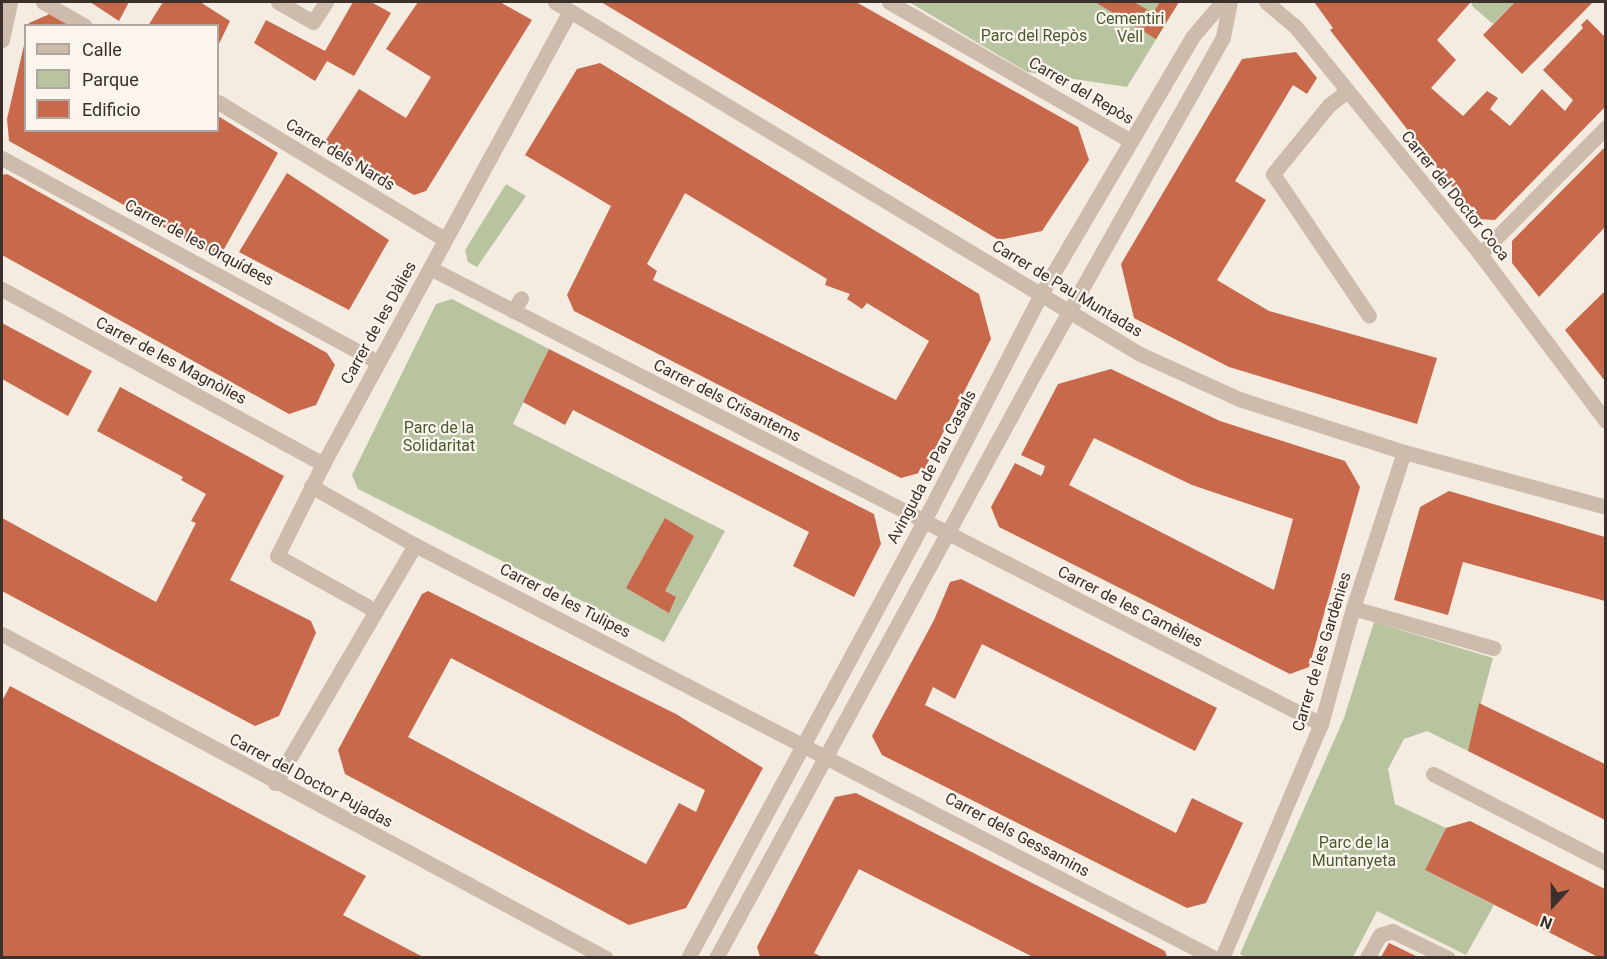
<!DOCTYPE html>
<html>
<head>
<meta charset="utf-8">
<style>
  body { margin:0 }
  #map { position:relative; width:1607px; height:959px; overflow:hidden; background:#f4ebe1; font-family:Roboto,sans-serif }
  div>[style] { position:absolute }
  .green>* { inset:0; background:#b8c4a0 }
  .building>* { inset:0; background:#c8694b }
  .minor>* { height:15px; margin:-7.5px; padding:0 7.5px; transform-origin:7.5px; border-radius:7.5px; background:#cdbbac }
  span { translate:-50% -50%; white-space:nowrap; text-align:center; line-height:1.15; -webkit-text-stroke:4.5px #fbf5ee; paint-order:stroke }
  .park-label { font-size:16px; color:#4a5a2e }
  .street-label { font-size:16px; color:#3b302b }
  .frame { position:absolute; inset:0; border:3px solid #3b302b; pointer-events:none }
  .legend { position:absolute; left:24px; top:24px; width:195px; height:108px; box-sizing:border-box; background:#fbf5ee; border:2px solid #aea6a0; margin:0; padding:8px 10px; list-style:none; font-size:18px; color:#3b302b }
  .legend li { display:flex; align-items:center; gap:12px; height:30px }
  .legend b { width:30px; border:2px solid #aea6a0 }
  .north { position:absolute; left:1523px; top:875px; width:60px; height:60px; -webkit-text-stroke:4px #fbf5ee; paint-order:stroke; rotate:201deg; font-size:16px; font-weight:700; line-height:24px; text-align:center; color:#3b302b }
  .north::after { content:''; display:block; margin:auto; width:21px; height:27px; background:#3b302b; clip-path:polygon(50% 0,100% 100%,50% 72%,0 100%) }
</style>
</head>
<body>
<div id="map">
  <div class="green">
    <div style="clip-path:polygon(909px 2px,1179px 2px,1127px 87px,1027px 72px)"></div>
    <div style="clip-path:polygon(1473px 2px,1515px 2px,1493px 24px,1471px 5px)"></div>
    <div style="clip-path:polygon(506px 184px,526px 196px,477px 267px,468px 262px,465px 250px)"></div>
    <div style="clip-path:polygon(452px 299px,549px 349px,513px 424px,725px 531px,664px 642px,358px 489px,352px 475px,436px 304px)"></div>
    <div style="clip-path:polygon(1374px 622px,1493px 658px,1468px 751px,1427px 731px,1404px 739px,1388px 769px,1395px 804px,1446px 828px,1425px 870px,1494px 905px,1466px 955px,1377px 911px,1353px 957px,1247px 958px,1240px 954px,1344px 718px)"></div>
  </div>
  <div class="building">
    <div style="clip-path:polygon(90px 2px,129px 2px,119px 21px)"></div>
    <div style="clip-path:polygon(163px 2px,200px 2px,230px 21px,218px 46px,218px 26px,148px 26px)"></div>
    <div style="clip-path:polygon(353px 2px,371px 2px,391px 13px,354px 76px,327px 61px,315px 81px,254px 43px,266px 20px,325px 51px)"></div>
    <div style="clip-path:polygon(418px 2px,500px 2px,532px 20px,426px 191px,414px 195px,324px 143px,359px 89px,406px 118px,431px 77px,386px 49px)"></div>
    <div style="clip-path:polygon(601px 2px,856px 2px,1078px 127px,1089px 160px,1042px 231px,999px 240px)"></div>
    <div style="clip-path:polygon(1095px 2px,1134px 2px,1153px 13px,1160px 2px,1179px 2px,1156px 39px)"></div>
    <div style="clip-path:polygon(1314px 2px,1471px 2px,1437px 40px,1456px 60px,1431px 88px,1463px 116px,1487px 91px,1498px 98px,1490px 109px,1510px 126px,1542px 89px,1565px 111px,1573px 100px,1543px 70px,1583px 28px,1581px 25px,1587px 19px,1605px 37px,1605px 107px,1495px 220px,1477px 219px,1330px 30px,1333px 28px)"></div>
    <div style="clip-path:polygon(1515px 2px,1593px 2px,1522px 74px,1483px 35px)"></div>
    <div style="clip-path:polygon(52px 13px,72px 26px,28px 26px,29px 23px)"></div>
    <div style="clip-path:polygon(25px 41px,26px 130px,218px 130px,218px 116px,278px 153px,219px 258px,9px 141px,7px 119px)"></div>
    <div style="clip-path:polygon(1296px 52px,1317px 78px,1307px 94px,1293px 85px,1235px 181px,1266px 200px,1217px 280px,1269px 311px,1437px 358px,1417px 424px,1229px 367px,1134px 318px,1121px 264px,1242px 59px)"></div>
    <div style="clip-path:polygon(evenodd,600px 63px,979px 294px,991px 339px,923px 472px,901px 478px,574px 311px,567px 295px,611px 206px,525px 155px,577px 69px,600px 63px,685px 193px,827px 279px,825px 285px,850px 294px,847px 299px,862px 309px,867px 303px,929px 341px,896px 400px,653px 280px,657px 271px,647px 264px,685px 193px)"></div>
    <div style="clip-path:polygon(1605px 147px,1605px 227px,1539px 297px,1512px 263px,1512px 241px)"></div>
    <div style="clip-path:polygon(287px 173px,389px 240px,349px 310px,239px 252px)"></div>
    <div style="clip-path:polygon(7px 174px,327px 353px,335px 365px,316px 405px,289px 414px,2px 255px,2px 175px)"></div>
    <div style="clip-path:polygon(1605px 291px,1605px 381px,1565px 330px)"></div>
    <div style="clip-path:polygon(2px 323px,92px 371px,68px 416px,2px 379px)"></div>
    <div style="clip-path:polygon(549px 349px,874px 514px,881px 544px,854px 597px,793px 566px,809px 532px,573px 410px,565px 425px,523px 402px)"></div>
    <div style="clip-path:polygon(evenodd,1111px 369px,1220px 421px,1345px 461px,1360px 487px,1309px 667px,1290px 674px,999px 527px,991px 507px,1015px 463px,1041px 476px,1043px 473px,1045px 466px,1021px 455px,1058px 384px,1111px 369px,1094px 438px,1192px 485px,1293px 519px,1274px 590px,1069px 485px,1094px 438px)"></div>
    <div style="clip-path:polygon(120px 387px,284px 476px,230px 580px,311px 621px,316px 633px,279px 716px,255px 726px,2px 591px,2px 518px,156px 602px,196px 523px,191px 521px,206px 494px,181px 480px,183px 477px,97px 431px)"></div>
    <div style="clip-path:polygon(1449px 491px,1605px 537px,1605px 601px,1463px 562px,1448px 615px,1394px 600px,1420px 507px)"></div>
    <div style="clip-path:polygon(665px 518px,694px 536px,665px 591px,676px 597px,669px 613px,626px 588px)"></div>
    <div style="clip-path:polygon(961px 579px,1217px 708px,1195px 751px,982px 644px,955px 699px,933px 687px,925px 705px,1176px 833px,1192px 798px,1243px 823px,1206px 903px,1187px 908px,882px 755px,872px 736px,934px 620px,950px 582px)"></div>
    <div style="clip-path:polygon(evenodd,428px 591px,676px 714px,763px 768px,686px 908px,629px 925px,345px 774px,338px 750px,422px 594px,428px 591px,451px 658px,705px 790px,696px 812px,679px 803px,646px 864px,408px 737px,451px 658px)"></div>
    <div style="clip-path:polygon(10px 686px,366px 876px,343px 915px,423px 957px,2px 957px,2px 701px)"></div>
    <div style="clip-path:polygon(1479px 703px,1605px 764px,1605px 820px,1468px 751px)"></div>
    <div style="clip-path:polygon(856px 793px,1165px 951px,1167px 957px,1033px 957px,859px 869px,814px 953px,822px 957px,760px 957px,757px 947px,835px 797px)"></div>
    <div style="clip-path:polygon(1470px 821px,1605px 889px,1605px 957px,1598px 957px,1425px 870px,1446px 828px)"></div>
    <div style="clip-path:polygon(1389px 943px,1418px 957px,1381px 957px)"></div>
  </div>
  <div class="minor">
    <div style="left:43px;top:2px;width:48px;rotate:29.7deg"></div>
    <div style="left:278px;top:2px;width:40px;rotate:29.7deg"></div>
    <div style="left:313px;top:22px;width:24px;rotate:-57deg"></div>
    <div style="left:555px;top:2px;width:683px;rotate:31.04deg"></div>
    <div style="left:1140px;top:354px;width:109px;rotate:24.4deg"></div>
    <div style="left:1239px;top:399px;width:173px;rotate:17.8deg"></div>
    <div style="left:1404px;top:452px;width:209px;rotate:15.2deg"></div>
    <div style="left:889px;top:2px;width:279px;rotate:29.9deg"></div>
    <div style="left:1266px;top:2px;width:38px;rotate:40deg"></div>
    <div style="left:1295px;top:26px;width:294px;rotate:50.9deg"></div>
    <div style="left:1480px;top:254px;width:209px;rotate:53deg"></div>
    <div style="left:2px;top:40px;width:39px;rotate:-78deg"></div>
    <div style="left:1346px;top:92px;width:21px;rotate:143deg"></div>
    <div style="left:1329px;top:105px;width:89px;rotate:129.1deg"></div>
    <div style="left:1273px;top:174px;width:171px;rotate:55.9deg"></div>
    <div style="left:218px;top:102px;width:264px;rotate:31.2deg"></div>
    <div style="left:2px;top:158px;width:428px;rotate:28.5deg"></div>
    <div style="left:1480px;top:254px;width:179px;rotate:-45.2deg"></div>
    <div style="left:430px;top:268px;width:1001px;rotate:27.1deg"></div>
    <div style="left:2px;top:289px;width:366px;rotate:28.6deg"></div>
    <div style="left:513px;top:311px;width:15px;rotate:-58deg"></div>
    <div style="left:311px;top:486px;width:120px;rotate:29.6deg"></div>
    <div style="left:415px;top:545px;width:899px;rotate:27.33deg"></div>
    <div style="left:1353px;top:608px;width:146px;rotate:15.9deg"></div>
    <div style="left:376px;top:611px;width:77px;rotate:-59.4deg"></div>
    <div style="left:2px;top:634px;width:685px;rotate:28.21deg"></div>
    <div style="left:1433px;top:774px;width:195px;rotate:27.2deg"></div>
    <div style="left:275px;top:783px;width:199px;rotate:-59.6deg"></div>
    <div style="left:376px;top:611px;width:113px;rotate:-150.9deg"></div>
    <div style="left:277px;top:556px;width:103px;rotate:-63.4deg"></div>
    <div style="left:323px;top:464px;width:516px;rotate:-61.4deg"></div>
    <div style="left:688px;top:958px;width:473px;rotate:-61.6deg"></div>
    <div style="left:913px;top:542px;width:279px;rotate:-62.7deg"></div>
    <div style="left:1041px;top:294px;width:299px;rotate:-59.5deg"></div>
    <div style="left:1193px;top:36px;width:45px;rotate:-49.5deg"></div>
    <div style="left:716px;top:958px;width:665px;rotate:-61.43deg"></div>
    <div style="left:1034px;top:374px;width:386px;rotate:-60.7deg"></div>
    <div style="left:1223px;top:37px;width:36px;rotate:-79deg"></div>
    <div style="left:1222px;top:958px;width:254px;rotate:-67.1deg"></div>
    <div style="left:1321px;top:724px;width:120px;rotate:-74.6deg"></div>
    <div style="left:1353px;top:608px;width:164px;rotate:-71.9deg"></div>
    <div style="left:1367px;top:958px;width:26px;rotate:-61deg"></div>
    <div style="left:1380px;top:935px;width:13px;rotate:-18deg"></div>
    <div style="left:1392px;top:931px;width:62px;rotate:25.7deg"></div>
  </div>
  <div class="park-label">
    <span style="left:1130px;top:28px">Cementiri<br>Vell</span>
    <span style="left:1034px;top:36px">Parc del Repòs</span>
    <span style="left:439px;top:437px">Parc de la<br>Solidaritat</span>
    <span style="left:1354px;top:852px">Parc de la<br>Muntanyeta</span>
  </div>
  <div class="street-label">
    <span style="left:1081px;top:91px;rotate:30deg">Carrer del Repòs</span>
    <span style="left:340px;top:155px;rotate:31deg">Carrer dels Nards</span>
    <span style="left:1455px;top:196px;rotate:51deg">Carrer del Doctor Coca</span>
    <span style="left:199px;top:243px;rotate:28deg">Carrer de les Orquídees</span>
    <span style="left:1067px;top:289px;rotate:31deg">Carrer de Pau Muntadas</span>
    <span style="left:379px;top:323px;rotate:-61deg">Carrer de les Dàlies</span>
    <span style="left:171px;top:361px;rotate:28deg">Carrer de les Magnòlies</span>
    <span style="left:727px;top:401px;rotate:27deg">Carrer dels Crisantems</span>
    <span style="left:932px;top:467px;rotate:-62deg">Avinguda de Pau Casals</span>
    <span style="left:565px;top:601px;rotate:27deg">Carrer de les Tulipes</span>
    <span style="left:1130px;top:607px;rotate:27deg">Carrer de les Camèlies</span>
    <span style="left:1322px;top:652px;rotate:-73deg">Carrer de les Gardènies</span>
    <span style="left:311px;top:781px;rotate:28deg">Carrer del Doctor Pujadas</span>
    <span style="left:1017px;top:835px;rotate:28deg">Carrer dels Gessamins</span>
  </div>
  <div class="frame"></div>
  <ul class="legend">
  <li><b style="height:8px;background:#cdbbac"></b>Calle</li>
  <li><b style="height:16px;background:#b8c4a0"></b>Parque</li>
  <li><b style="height:16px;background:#c8694b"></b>Edificio</li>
  </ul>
  <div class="north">N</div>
</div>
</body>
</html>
